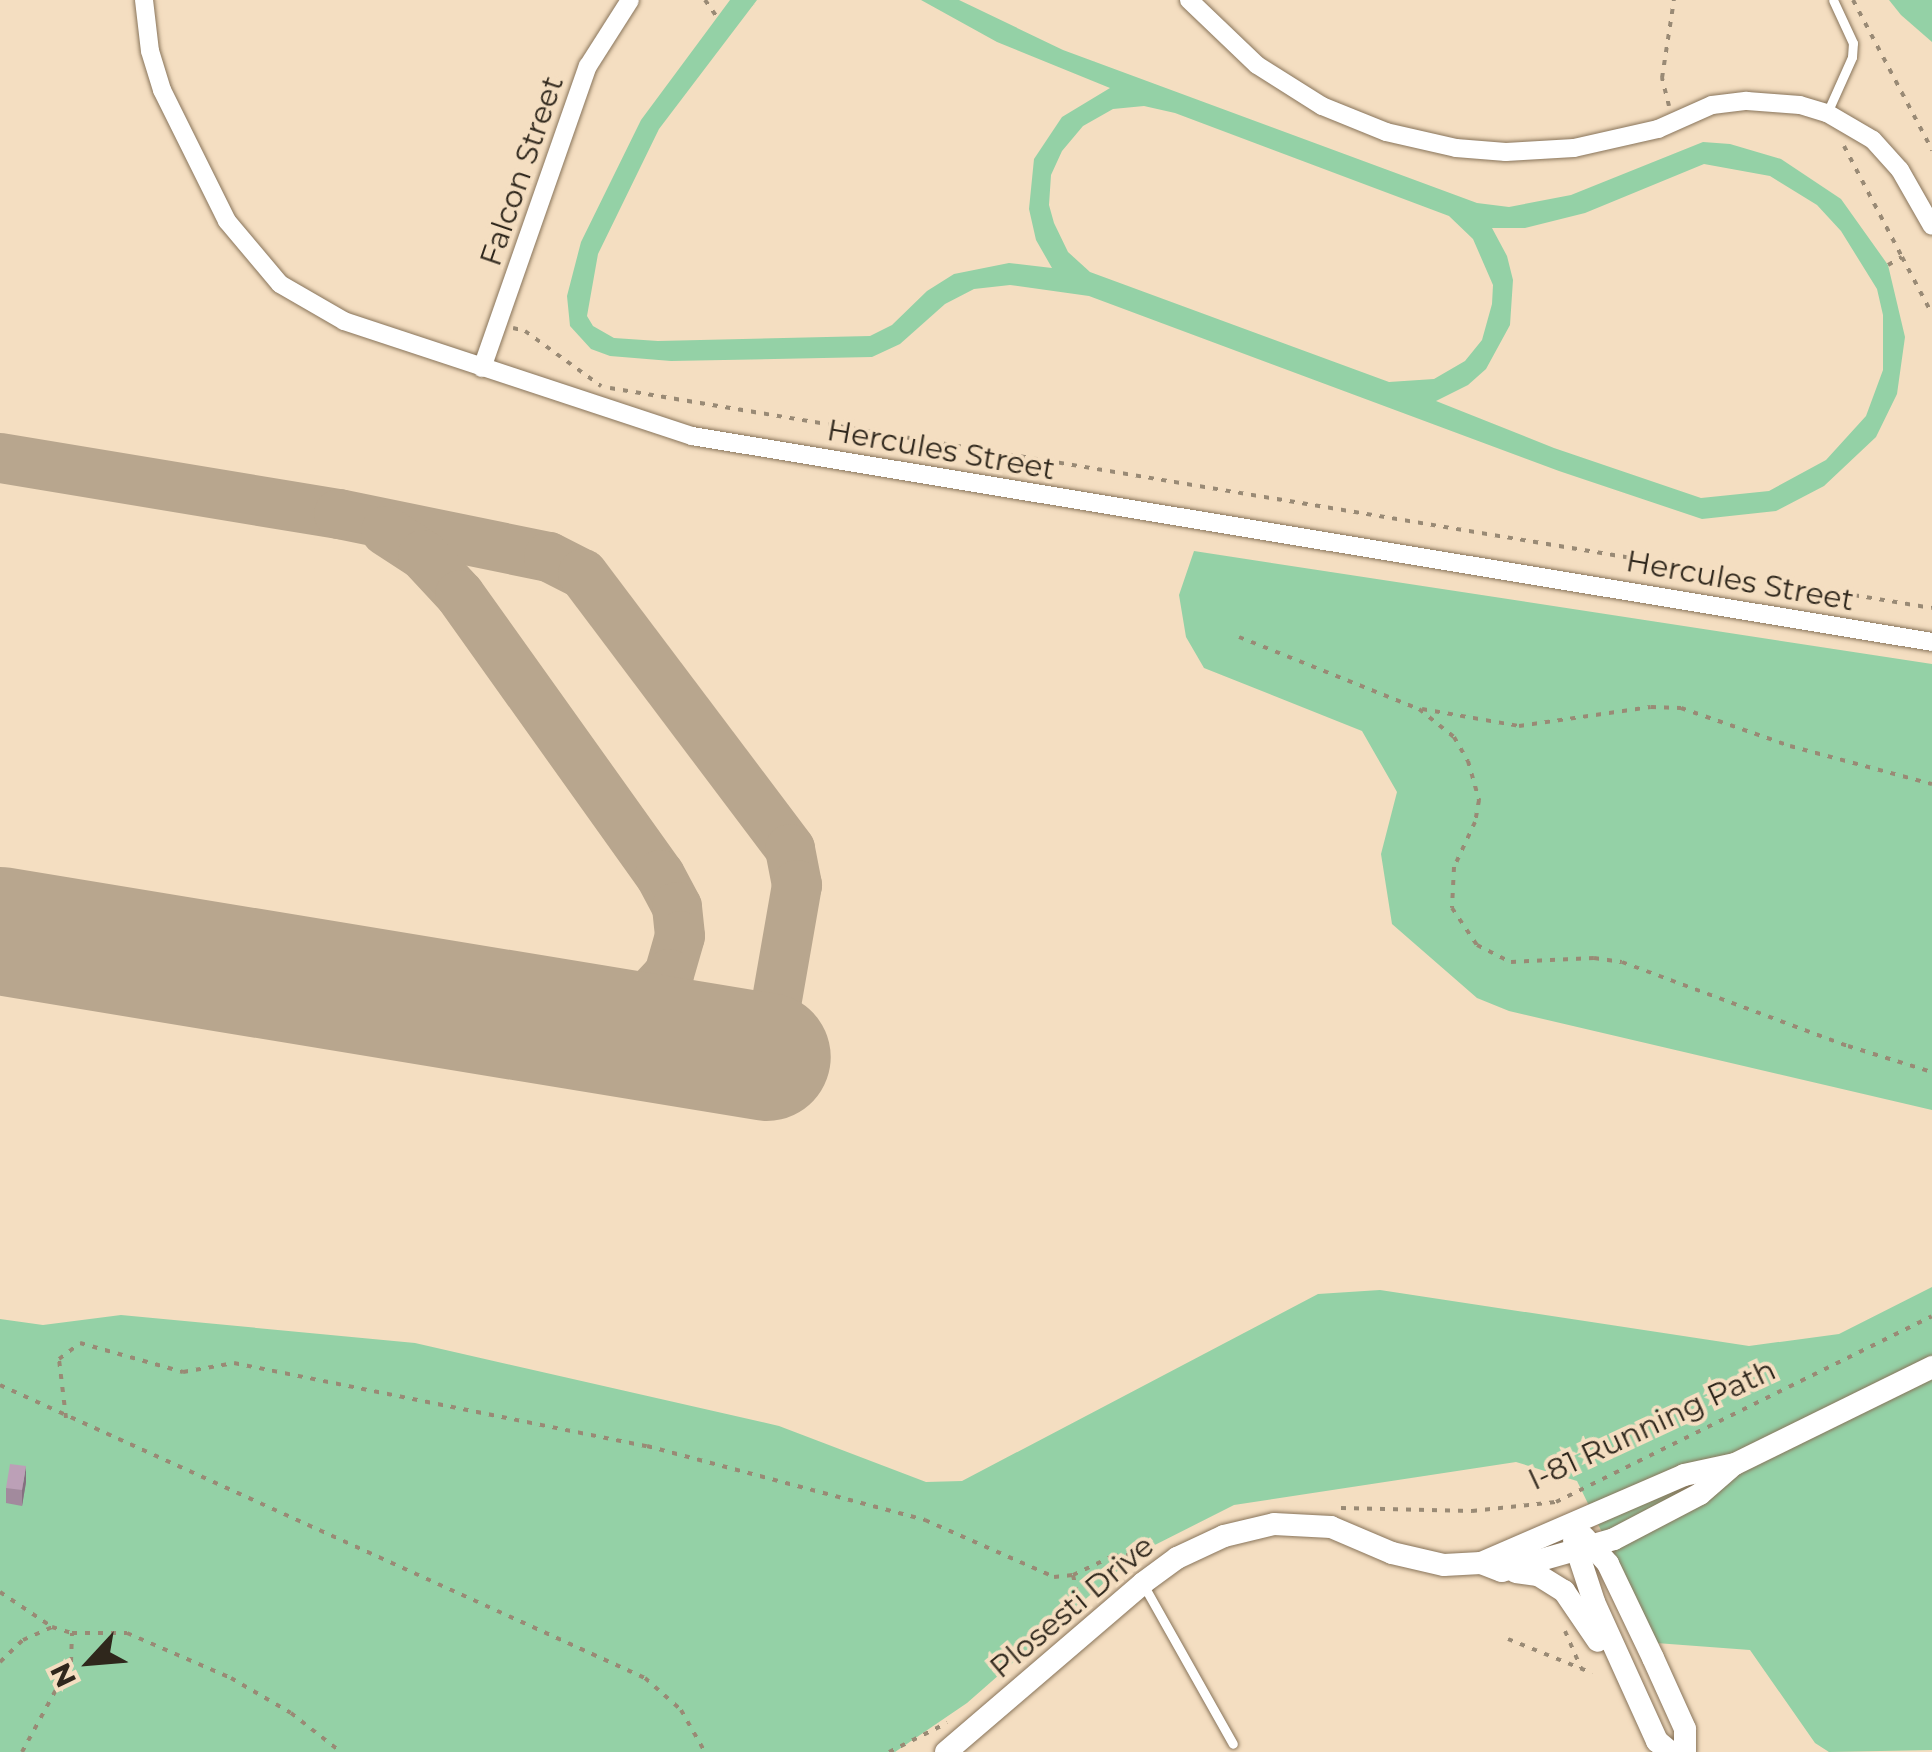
<!DOCTYPE html>
<html>
<head>
<meta charset="utf-8">
<style>
  body { margin:0 }
  #map { position:relative; width:1932px; height:1752px; overflow:hidden; background:#f4dec1; font-family:Montserrat,sans-serif }
  div>[style] { position:absolute }
  .green>* { inset:0; background:#94d1a6 }
  .taxiway>* { height:50px; margin:-25px; padding:0 25px; transform-origin:25px; border-radius:25px; background:#b8a68e }
  .runway>* { height:128px; margin:-64px; padding:0 64px; transform-origin:64px; border-radius:64px; background:#b8a68e }
  .path>* { height:4px; margin-top:-2px; transform-origin:0; background:repeating-linear-gradient(90deg,#998a75 0 5px,transparent 0 13px) }
  .roads { filter:drop-shadow(0 0 2px #88745a) drop-shadow(0 0 2px #88745a) }
  .service>* { height:9px; margin:-4.5px; padding:0 4.5px; transform-origin:4.5px; border-radius:4.5px; background:#fff }
  .minor>* { height:18px; margin:-9px; padding:0 9px; transform-origin:9px; border-radius:9px; background:#fff }
  .tertiary>* { height:22px; margin:-11px; padding:0 11px; transform-origin:11px; border-radius:11px; background:#fff }
  .wall>* { inset:0; background:#a28a9d }
  .shaded-wall>* { inset:0; background:#847080 }
  .building>* { inset:0; background:#bca0b7 }
  span { translate:-50% -50%; white-space:nowrap; text-align:center; line-height:1.15; -webkit-text-stroke:8px #f4dec1; paint-order:stroke }
  .street-label { font-size:30px; color:#2f271c }
  .north { position:absolute; left:40px; top:1612px; width:100px; height:100px; -webkit-text-stroke:8px #f4dec1; paint-order:stroke; rotate:244deg; font-size:28px; font-weight:700; line-height:40px; text-align:center; color:#2f271c }
  .north::after { content:''; display:block; margin:auto; width:35px; height:45px; background:#2f271c; clip-path:polygon(50% 0,100% 100%,50% 72%,0 100%) }
</style>
</head>
<body>
<div id="map">
  <div class="green">
    <div style="clip-path:polygon(evenodd,730px 0,757px 0,659px 129px,598px 254px,587px 316px,593px 326px,614px 338px,658px 341px,870px 336px,892px 325px,927px 291px,954px 274px,1009px 263px,1052px 268px,1036px 240px,1029px 209px,1034px 159px,1062px 117px,1110px 88px,997px 42px,921px 0,959px 0,1063px 50px,1477px 203px,1509px 207px,1571px 195px,1703px 142px,1730px 144px,1781px 159px,1841px 199px,1888px 265px,1905px 337px,1897px 394px,1876px 437px,1824px 486px,1776px 511px,1702px 519px,1559px 471px,1089px 296px,1010px 285px,974px 289px,945px 304px,900px 344px,872px 357px,671px 361px,610px 356px,591px 349px,570px 326px,567px 296px,581px 242px,641px 120px,730px 0,1144px 106px,1175px 113px,1449px 216px,1473px 239px,1493px 285px,1492px 304px,1482px 340px,1465px 361px,1434px 379px,1389px 382px,1090px 272px,1068px 252px,1054px 223px,1049px 205px,1051px 175px,1062px 151px,1083px 126px,1113px 109px,1144px 106px,730px 0,1704px 164px,1770px 176px,1817px 205px,1841px 231px,1877px 289px,1883px 315px,1883px 370px,1866px 416px,1826px 460px,1769px 491px,1701px 498px,1554px 448px,1436px 401px,1468px 385px,1486px 369px,1510px 325px,1513px 280px,1507px 256px,1492px 228px,1525px 228px,1585px 213px,1704px 164px)"></div>
    <div style="clip-path:polygon(1889px 0,1932px 0,1932px 42px,1901px 15px)"></div>
    <div style="clip-path:polygon(1194px 551px,1932px 664px,1932px 1110px,1509px 1011px,1477px 998px,1392px 924px,1381px 854px,1397px 792px,1362px 731px,1204px 668px,1186px 637px,1179px 595px)"></div>
    <div style="clip-path:polygon(1932px 1287px,1932px 1750px,1829px 1752px,1815px 1743px,1750px 1650px,1656px 1643px,1577px 1481px,1516px 1462px,1234px 1505px,1137px 1554px,967px 1703px,895px 1752px,0 1752px,0 1319px,43px 1325px,121px 1315px,415px 1343px,779px 1426px,926px 1482px,962px 1481px,1318px 1294px,1380px 1290px,1749px 1346px,1839px 1334px)"></div>
  </div>
  <div class="taxiway">
    <div style="left:0;top:458px;width:344px;rotate:9.4deg"></div>
    <div style="left:339px;top:514px;width:214px;rotate:11.6deg"></div>
    <div style="left:549px;top:557px;width:38px;rotate:27deg"></div>
    <div style="left:583px;top:574px;width:344px;rotate:53deg"></div>
    <div style="left:790px;top:849px;width:37px;rotate:79deg"></div>
    <div style="left:797px;top:885px;width:175px;rotate:99.9deg"></div>
    <div style="left:386px;top:531px;width:44px;rotate:33deg"></div>
    <div style="left:423px;top:555px;width:54px;rotate:47.2deg"></div>
    <div style="left:460px;top:595px;width:344px;rotate:54.5deg"></div>
    <div style="left:660px;top:875px;width:36px;rotate:62deg"></div>
    <div style="left:677px;top:907px;width:29px;rotate:84deg"></div>
    <div style="left:680px;top:936px;width:40px;rotate:106deg"></div>
    <div style="left:669px;top:974px;width:34px;rotate:133deg"></div>
    <div style="left:646px;top:999px;width:33px;rotate:145deg"></div>
    <div style="left:619px;top:1018px;width:39px;rotate:171deg"></div>
  </div>
  <div class="runway">
    <div style="left:0;top:931px;width:777px;rotate:9.33deg"></div>
  </div>
  <div class="path">
    <div style="left:705px;top:0;width:21px;rotate:55deg"></div>
    <div style="left:1853px;top:0;width:170px;rotate:62.2deg"></div>
    <div style="left:1669px;top:106px;width:29px;rotate:-104deg"></div>
    <div style="left:1662px;top:78px;width:79px;rotate:-81.3deg"></div>
    <div style="left:1844px;top:146px;width:125px;rotate:62.4deg"></div>
    <div style="left:1888px;top:265px;width:16px;rotate:-30deg"></div>
    <div style="left:1902px;top:257px;width:64px;rotate:62.2deg"></div>
    <div style="left:513px;top:328px;width:12px;rotate:14deg"></div>
    <div style="left:525px;top:331px;width:94px;rotate:35.9deg"></div>
    <div style="left:610px;top:388px;width:1340px;rotate:9.45deg"></div>
    <div style="left:1239px;top:637px;width:194px;rotate:21.8deg"></div>
    <div style="left:1419px;top:709px;width:45px;rotate:38.7deg"></div>
    <div style="left:1454px;top:737px;width:28px;rotate:60deg"></div>
    <div style="left:1468px;top:761px;width:41px;rotate:74.2deg"></div>
    <div style="left:1479px;top:800px;width:22px;rotate:100deg"></div>
    <div style="left:1475px;top:822px;width:50px;rotate:115deg"></div>
    <div style="left:1454px;top:867px;width:41px;rotate:92.8deg"></div>
    <div style="left:1452px;top:908px;width:45px;rotate:56deg"></div>
    <div style="left:1477px;top:945px;width:38px;rotate:27deg"></div>
    <div style="left:1511px;top:962px;width:83px;rotate:-2.8deg"></div>
    <div style="left:1594px;top:958px;width:28px;rotate:8deg"></div>
    <div style="left:1622px;top:962px;width:241px;rotate:20.4deg"></div>
    <div style="left:1848px;top:1046px;width:88px;rotate:17.2deg"></div>
    <div style="left:1422px;top:709px;width:98px;rotate:9.9deg"></div>
    <div style="left:1519px;top:726px;width:133px;rotate:-8.2deg"></div>
    <div style="left:1651px;top:707px;width:30px;rotate:2deg"></div>
    <div style="left:1681px;top:708px;width:115px;rotate:19.2deg"></div>
    <div style="left:1790px;top:746px;width:147px;rotate:15deg"></div>
    <div style="left:0;top:1385px;width:708px;rotate:24.43deg"></div>
    <div style="left:645px;top:1678px;width:48px;rotate:41.6deg"></div>
    <div style="left:681px;top:1710px;width:48px;rotate:60.3deg"></div>
    <div style="left:66px;top:1418px;width:59px;rotate:-96.8deg"></div>
    <div style="left:59px;top:1359px;width:26px;rotate:-37deg"></div>
    <div style="left:80px;top:1343px;width:107px;rotate:15.7deg"></div>
    <div style="left:183px;top:1372px;width:52px;rotate:-10deg"></div>
    <div style="left:234px;top:1363px;width:421px;rotate:11.4deg"></div>
    <div style="left:647px;top:1446px;width:288px;rotate:14.9deg"></div>
    <div style="left:925px;top:1520px;width:141px;rotate:23.8deg"></div>
    <div style="left:1054px;top:1577px;width:19px;rotate:-6deg"></div>
    <div style="left:1073px;top:1575px;width:44px;rotate:-25.4deg"></div>
    <div style="left:1113px;top:1556px;width:36px;rotate:-3deg"></div>
    <div style="left:1341px;top:1508px;width:131px;rotate:1.3deg"></div>
    <div style="left:1472px;top:1511px;width:84px;rotate:-6.1deg"></div>
    <div style="left:1556px;top:1502px;width:419px;rotate:-26.3deg"></div>
    <div style="left:1073px;top:1575px;width:35px;rotate:78deg"></div>
    <div style="left:0;top:1592px;width:63px;rotate:33.9deg"></div>
    <div style="left:52px;top:1627px;width:21px;rotate:17deg"></div>
    <div style="left:72px;top:1633px;width:55px"></div>
    <div style="left:127px;top:1633px;width:113px;rotate:23.4deg"></div>
    <div style="left:231px;top:1678px;width:69px;rotate:30.3deg"></div>
    <div style="left:291px;top:1713px;width:63px;rotate:38deg"></div>
    <div style="left:1565px;top:1631px;width:40px;rotate:66.6deg"></div>
    <div style="left:1508px;top:1639px;width:91px;rotate:22deg"></div>
    <div style="left:0;top:1662px;width:32px;rotate:-44deg"></div>
    <div style="left:23px;top:1640px;width:32px;rotate:-24deg"></div>
    <div style="left:22px;top:1752px;width:102px;rotate:-61.4deg"></div>
    <div style="left:71px;top:1662px;width:29px;rotate:-88deg"></div>
    <div style="left:889px;top:1752px;width:65px;rotate:-26.6deg"></div>
  </div>
  <div class="roads">
    <div class="service">
      <div style="left:1827px;top:113px;width:61px;rotate:-65.9deg"></div>
      <div style="left:1852px;top:57px;width:14px;rotate:-86deg"></div>
      <div style="left:1853px;top:43px;width:47px;rotate:-114.9deg"></div>
      <div style="left:1144px;top:1586px;width:181px;rotate:60.6deg"></div>
    </div>
    <div class="minor">
      <div style="left:144px;top:0;width:51px;rotate:83.3deg"></div>
      <div style="left:150px;top:51px;width:41px;rotate:72.9deg"></div>
      <div style="left:162px;top:90px;width:146px;rotate:63.6deg"></div>
      <div style="left:227px;top:221px;width:82px;rotate:49.9deg"></div>
      <div style="left:280px;top:284px;width:74px;rotate:30deg"></div>
      <div style="left:344px;top:321px;width:367px;rotate:18.3deg"></div>
      <div style="left:692px;top:436px;width:1257px;rotate:9.43deg"></div>
      <div style="left:1189px;top:0;width:94px;rotate:43.7deg"></div>
      <div style="left:1257px;top:65px;width:77px;rotate:32.2deg"></div>
      <div style="left:1322px;top:106px;width:69px;rotate:22.1deg"></div>
      <div style="left:1386px;top:132px;width:72px;rotate:12.9deg"></div>
      <div style="left:1456px;top:148px;width:50px;rotate:4.6deg"></div>
      <div style="left:1506px;top:152px;width:68px;rotate:-3.4deg"></div>
      <div style="left:1574px;top:148px;width:86px;rotate:-12.7deg"></div>
      <div style="left:1658px;top:129px;width:59px;rotate:-24deg"></div>
      <div style="left:1712px;top:105px;width:35px;rotate:-7deg"></div>
      <div style="left:1747px;top:101px;width:53px;rotate:4.3deg"></div>
      <div style="left:1800px;top:105px;width:28px;rotate:17deg"></div>
      <div style="left:1827px;top:113px;width:53px;rotate:30.4deg"></div>
      <div style="left:1873px;top:140px;width:40px;rotate:48deg"></div>
      <div style="left:1900px;top:170px;width:64px;rotate:60.3deg"></div>
      <div style="left:482px;top:368px;width:320px;rotate:-70.7deg"></div>
      <div style="left:588px;top:66px;width:78px;rotate:-57.5deg"></div>
    </div>
    <div class="tertiary">
      <div style="left:1584px;top:1537px;width:36px;rotate:48deg"></div>
      <div style="left:1608px;top:1564px;width:104px;rotate:64.4deg"></div>
      <div style="left:1653px;top:1658px;width:78px;rotate:65.7deg"></div>
      <div style="left:1685px;top:1729px;width:23px;rotate:90deg"></div>
      <div style="left:1574px;top:1541px;width:64px;rotate:71.8deg"></div>
      <div style="left:1594px;top:1602px;width:153px;rotate:65.6deg"></div>
      <div style="left:1657px;top:1741px;width:17px;rotate:40deg"></div>
      <div style="left:1481px;top:1563px;width:22px;rotate:21deg"></div>
      <div style="left:1502px;top:1571px;width:116px;rotate:-15.9deg"></div>
      <div style="left:1614px;top:1539px;width:97px;rotate:-27.6deg"></div>
      <div style="left:1700px;top:1494px;width:40px;rotate:-41deg"></div>
      <div style="left:1516px;top:1572px;width:22px;rotate:8deg"></div>
      <div style="left:1538px;top:1575px;width:31px;rotate:32deg"></div>
      <div style="left:1564px;top:1591px;width:60px;rotate:55.8deg"></div>
      <div style="left:946px;top:1752px;width:260px;rotate:-40.6deg"></div>
      <div style="left:1143px;top:1583px;width:42px;rotate:-36.3deg"></div>
      <div style="left:1177px;top:1558px;width:52px;rotate:-25.1deg"></div>
      <div style="left:1224px;top:1536px;width:51px;rotate:-13.5deg"></div>
      <div style="left:1274px;top:1524px;width:57px;rotate:3deg"></div>
      <div style="left:1331px;top:1527px;width:66px;rotate:23.1deg"></div>
      <div style="left:1392px;top:1553px;width:53px;rotate:13deg"></div>
      <div style="left:1444px;top:1565px;width:37px;rotate:-3deg"></div>
      <div style="left:1481px;top:1563px;width:221px;rotate:-23.4deg"></div>
      <div style="left:1684px;top:1475px;width:52px;rotate:-12.2deg"></div>
      <div style="left:1735px;top:1464px;width:220px;rotate:-26.2deg"></div>
    </div>
  </div>
  <div class="wall">
    <div style="clip-path:polygon(26px 1482px,22px 1506px,6px 1503px,6px 1488px)"></div>
  </div>
  <div class="shaded-wall">
    <div style="clip-path:polygon(26px 1466px,26px 1482px,22px 1506px,22px 1490px)"></div>
  </div>
  <div class="building">
    <div style="clip-path:polygon(10px 1464px,26px 1466px,22px 1490px,6px 1488px)"></div>
  </div>
  <div class="street-label">
    <span style="left:522px;top:171px;rotate:-71deg">Falcon Street</span>
    <span style="left:941px;top:450px;rotate:10deg">Hercules Street</span>
    <span style="left:1740px;top:581px;rotate:10deg">Hercules Street</span>
    <span style="left:1652px;top:1425px;rotate:-25deg">I-81 Running Path</span>
    <span style="left:1072px;top:1607px;rotate:-40deg">Plosesti Drive</span>
  </div>
  <div class="north">N</div>
</div>
</body>
</html>
